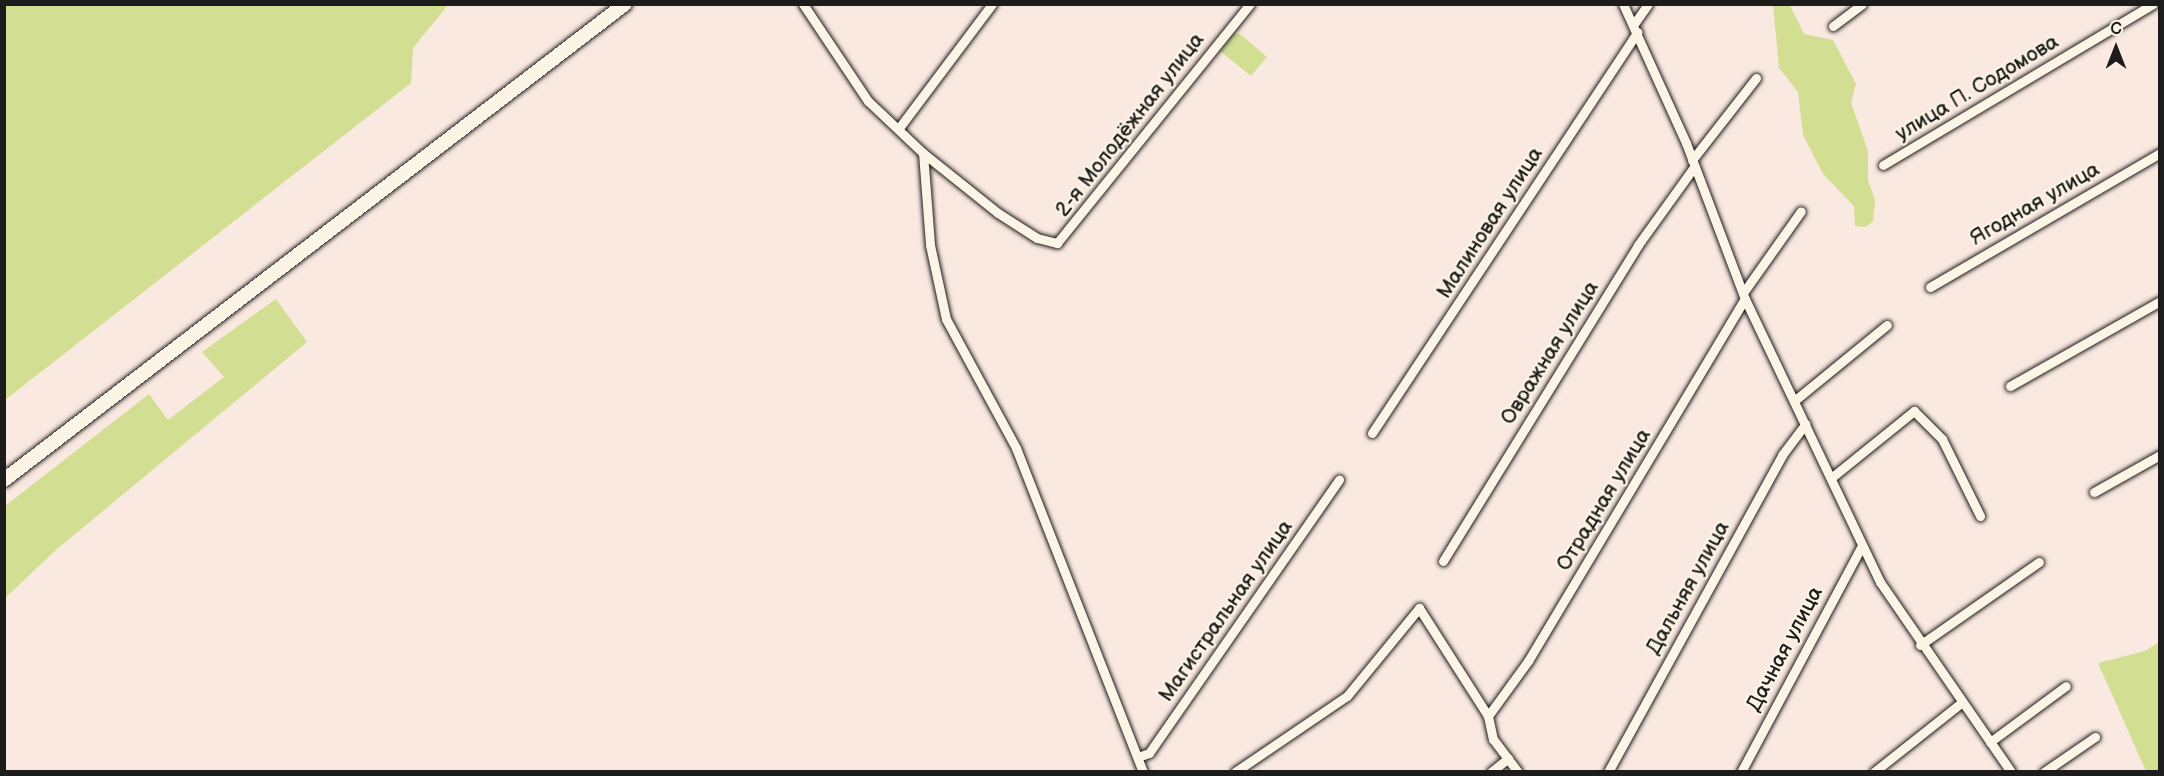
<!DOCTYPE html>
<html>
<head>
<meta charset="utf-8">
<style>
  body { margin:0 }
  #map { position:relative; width:2164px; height:776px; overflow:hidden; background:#fae9e0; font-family:"Balsamiq Sans",sans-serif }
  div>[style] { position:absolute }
  .green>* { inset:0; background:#d2de91 }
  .roads { filter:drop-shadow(0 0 2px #1c1c1c) drop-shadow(0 0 2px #1c1c1c) }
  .street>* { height:9px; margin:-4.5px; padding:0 4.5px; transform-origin:4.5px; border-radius:4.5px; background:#fcf5e5 }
  .primary>* { height:14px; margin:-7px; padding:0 7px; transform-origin:7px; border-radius:7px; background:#fcf5e5 }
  span { translate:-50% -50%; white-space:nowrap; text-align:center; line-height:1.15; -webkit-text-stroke:4.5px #fcf5e5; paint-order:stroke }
  .street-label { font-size:21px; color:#1c1c1c }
  .frame { position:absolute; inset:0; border:6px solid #1c1c1c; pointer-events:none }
  .north { position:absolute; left:2086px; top:18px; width:60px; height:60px; -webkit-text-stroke:4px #fcf5e5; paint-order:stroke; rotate:0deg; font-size:16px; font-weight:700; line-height:24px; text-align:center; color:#1c1c1c }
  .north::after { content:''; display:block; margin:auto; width:21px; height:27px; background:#1c1c1c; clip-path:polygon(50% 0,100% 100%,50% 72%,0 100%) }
</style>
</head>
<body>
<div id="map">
  <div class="green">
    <div style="clip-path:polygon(5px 4px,448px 4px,448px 5px,413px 48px,411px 83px,5px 400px)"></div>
    <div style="clip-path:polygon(1773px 5px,1790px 5px,1804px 34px,1833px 40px,1856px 84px,1851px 103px,1868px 151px,1868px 180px,1875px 200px,1873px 221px,1866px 227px,1855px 226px,1854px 206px,1823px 174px,1803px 135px,1798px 92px,1779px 68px)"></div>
    <div style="clip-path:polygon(1234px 34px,1240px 34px,1267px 57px,1251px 76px,1220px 51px)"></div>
    <div style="clip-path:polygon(276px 299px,307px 342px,57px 549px,5px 598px,5px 506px,149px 394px,168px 420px,224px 377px,202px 352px)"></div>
    <div style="clip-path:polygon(2159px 642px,2159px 771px,2146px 771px,2098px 663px,2145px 651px)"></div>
  </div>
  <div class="roads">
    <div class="street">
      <div style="left:803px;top:4px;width:117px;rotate:56.2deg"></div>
      <div style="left:868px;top:101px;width:76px;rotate:43.4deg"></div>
      <div style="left:923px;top:153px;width:96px;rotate:38.7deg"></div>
      <div style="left:998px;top:213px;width:46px;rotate:32.7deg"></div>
      <div style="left:1037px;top:238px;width:21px;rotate:14deg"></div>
      <div style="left:1057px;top:243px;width:307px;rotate:-51.1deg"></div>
      <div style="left:1623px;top:4px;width:153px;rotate:65.6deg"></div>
      <div style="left:1686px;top:143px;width:167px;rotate:69.3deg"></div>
      <div style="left:1745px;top:299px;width:314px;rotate:64.5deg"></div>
      <div style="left:1880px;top:582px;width:231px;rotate:55.4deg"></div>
      <div style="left:1634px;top:24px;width:24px;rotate:-55deg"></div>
      <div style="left:1833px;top:26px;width:36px;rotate:-37deg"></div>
      <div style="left:899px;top:128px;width:155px;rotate:-53.1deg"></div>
      <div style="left:923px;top:153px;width:92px;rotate:85.6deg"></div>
      <div style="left:930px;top:245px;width:76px;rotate:77.8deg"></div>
      <div style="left:946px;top:319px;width:147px;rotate:61.5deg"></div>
      <div style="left:1016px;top:448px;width:348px;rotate:68.6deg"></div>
      <div style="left:1692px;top:160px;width:104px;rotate:-52deg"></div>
      <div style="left:1883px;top:165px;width:314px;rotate:-30.8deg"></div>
      <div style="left:1930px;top:287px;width:266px;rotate:-30.2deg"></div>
      <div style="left:1743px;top:293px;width:100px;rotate:-54.7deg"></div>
      <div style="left:2010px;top:386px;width:172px;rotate:-29.5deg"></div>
      <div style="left:1794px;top:401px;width:120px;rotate:-39.3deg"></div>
      <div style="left:1372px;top:433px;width:481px;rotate:-56.5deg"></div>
      <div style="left:1831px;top:478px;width:107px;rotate:-38.9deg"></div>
      <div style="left:1914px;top:411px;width:40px;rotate:45deg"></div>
      <div style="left:1942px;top:439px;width:86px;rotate:63.7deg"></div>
      <div style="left:2094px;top:492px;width:76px;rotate:-29.3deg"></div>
      <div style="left:1443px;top:561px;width:371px;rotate:-58.3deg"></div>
      <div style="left:1638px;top:245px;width:96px;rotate:-54.3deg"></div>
      <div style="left:1920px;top:645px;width:145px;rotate:-34.9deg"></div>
      <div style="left:1488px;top:716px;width:68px;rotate:-54deg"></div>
      <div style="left:1528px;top:661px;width:422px;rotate:-59.1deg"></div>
      <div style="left:1990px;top:742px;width:94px;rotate:-36.4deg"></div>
      <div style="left:1138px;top:757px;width:12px;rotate:-20deg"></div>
      <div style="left:1149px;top:753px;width:333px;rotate:-55.2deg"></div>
      <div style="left:1235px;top:772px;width:135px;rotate:-34.2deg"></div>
      <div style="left:1347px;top:696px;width:114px;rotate:-50.7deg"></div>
      <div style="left:1419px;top:608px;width:128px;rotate:57.4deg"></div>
      <div style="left:1488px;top:716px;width:24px;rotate:78deg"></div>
      <div style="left:1493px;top:739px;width:41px;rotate:52.9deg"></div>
      <div style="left:1491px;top:772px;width:22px;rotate:-39deg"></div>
      <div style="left:1608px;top:772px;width:362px;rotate:-61.2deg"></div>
      <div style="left:1782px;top:455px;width:39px;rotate:-53deg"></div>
      <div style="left:1741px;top:772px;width:257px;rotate:-61.9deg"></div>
      <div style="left:1874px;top:772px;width:111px;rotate:-38.4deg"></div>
      <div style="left:2044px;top:772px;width:62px;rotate:-34.5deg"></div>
    </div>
    <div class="primary">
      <div style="left:4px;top:480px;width:782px;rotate:-37.47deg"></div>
    </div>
  </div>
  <div class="street-label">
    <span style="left:1977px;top:88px;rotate:-31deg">улица П. Содомова</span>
    <span style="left:1130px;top:125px;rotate:-52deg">2-я Молодёжная улица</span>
    <span style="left:2035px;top:204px;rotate:-30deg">Ягодная улица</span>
    <span style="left:1490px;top:223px;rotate:-57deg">Малиновая улица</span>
    <span style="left:1550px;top:353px;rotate:-58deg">Овражная улица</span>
    <span style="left:1604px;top:500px;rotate:-59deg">Отрадная улица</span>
    <span style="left:1688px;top:588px;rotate:-61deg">Дальняя улица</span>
    <span style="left:1226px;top:611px;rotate:-55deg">Магистральная улица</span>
    <span style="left:1785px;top:649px;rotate:-62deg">Дачная улица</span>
  </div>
  <div class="frame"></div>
  <div class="north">С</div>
</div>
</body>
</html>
